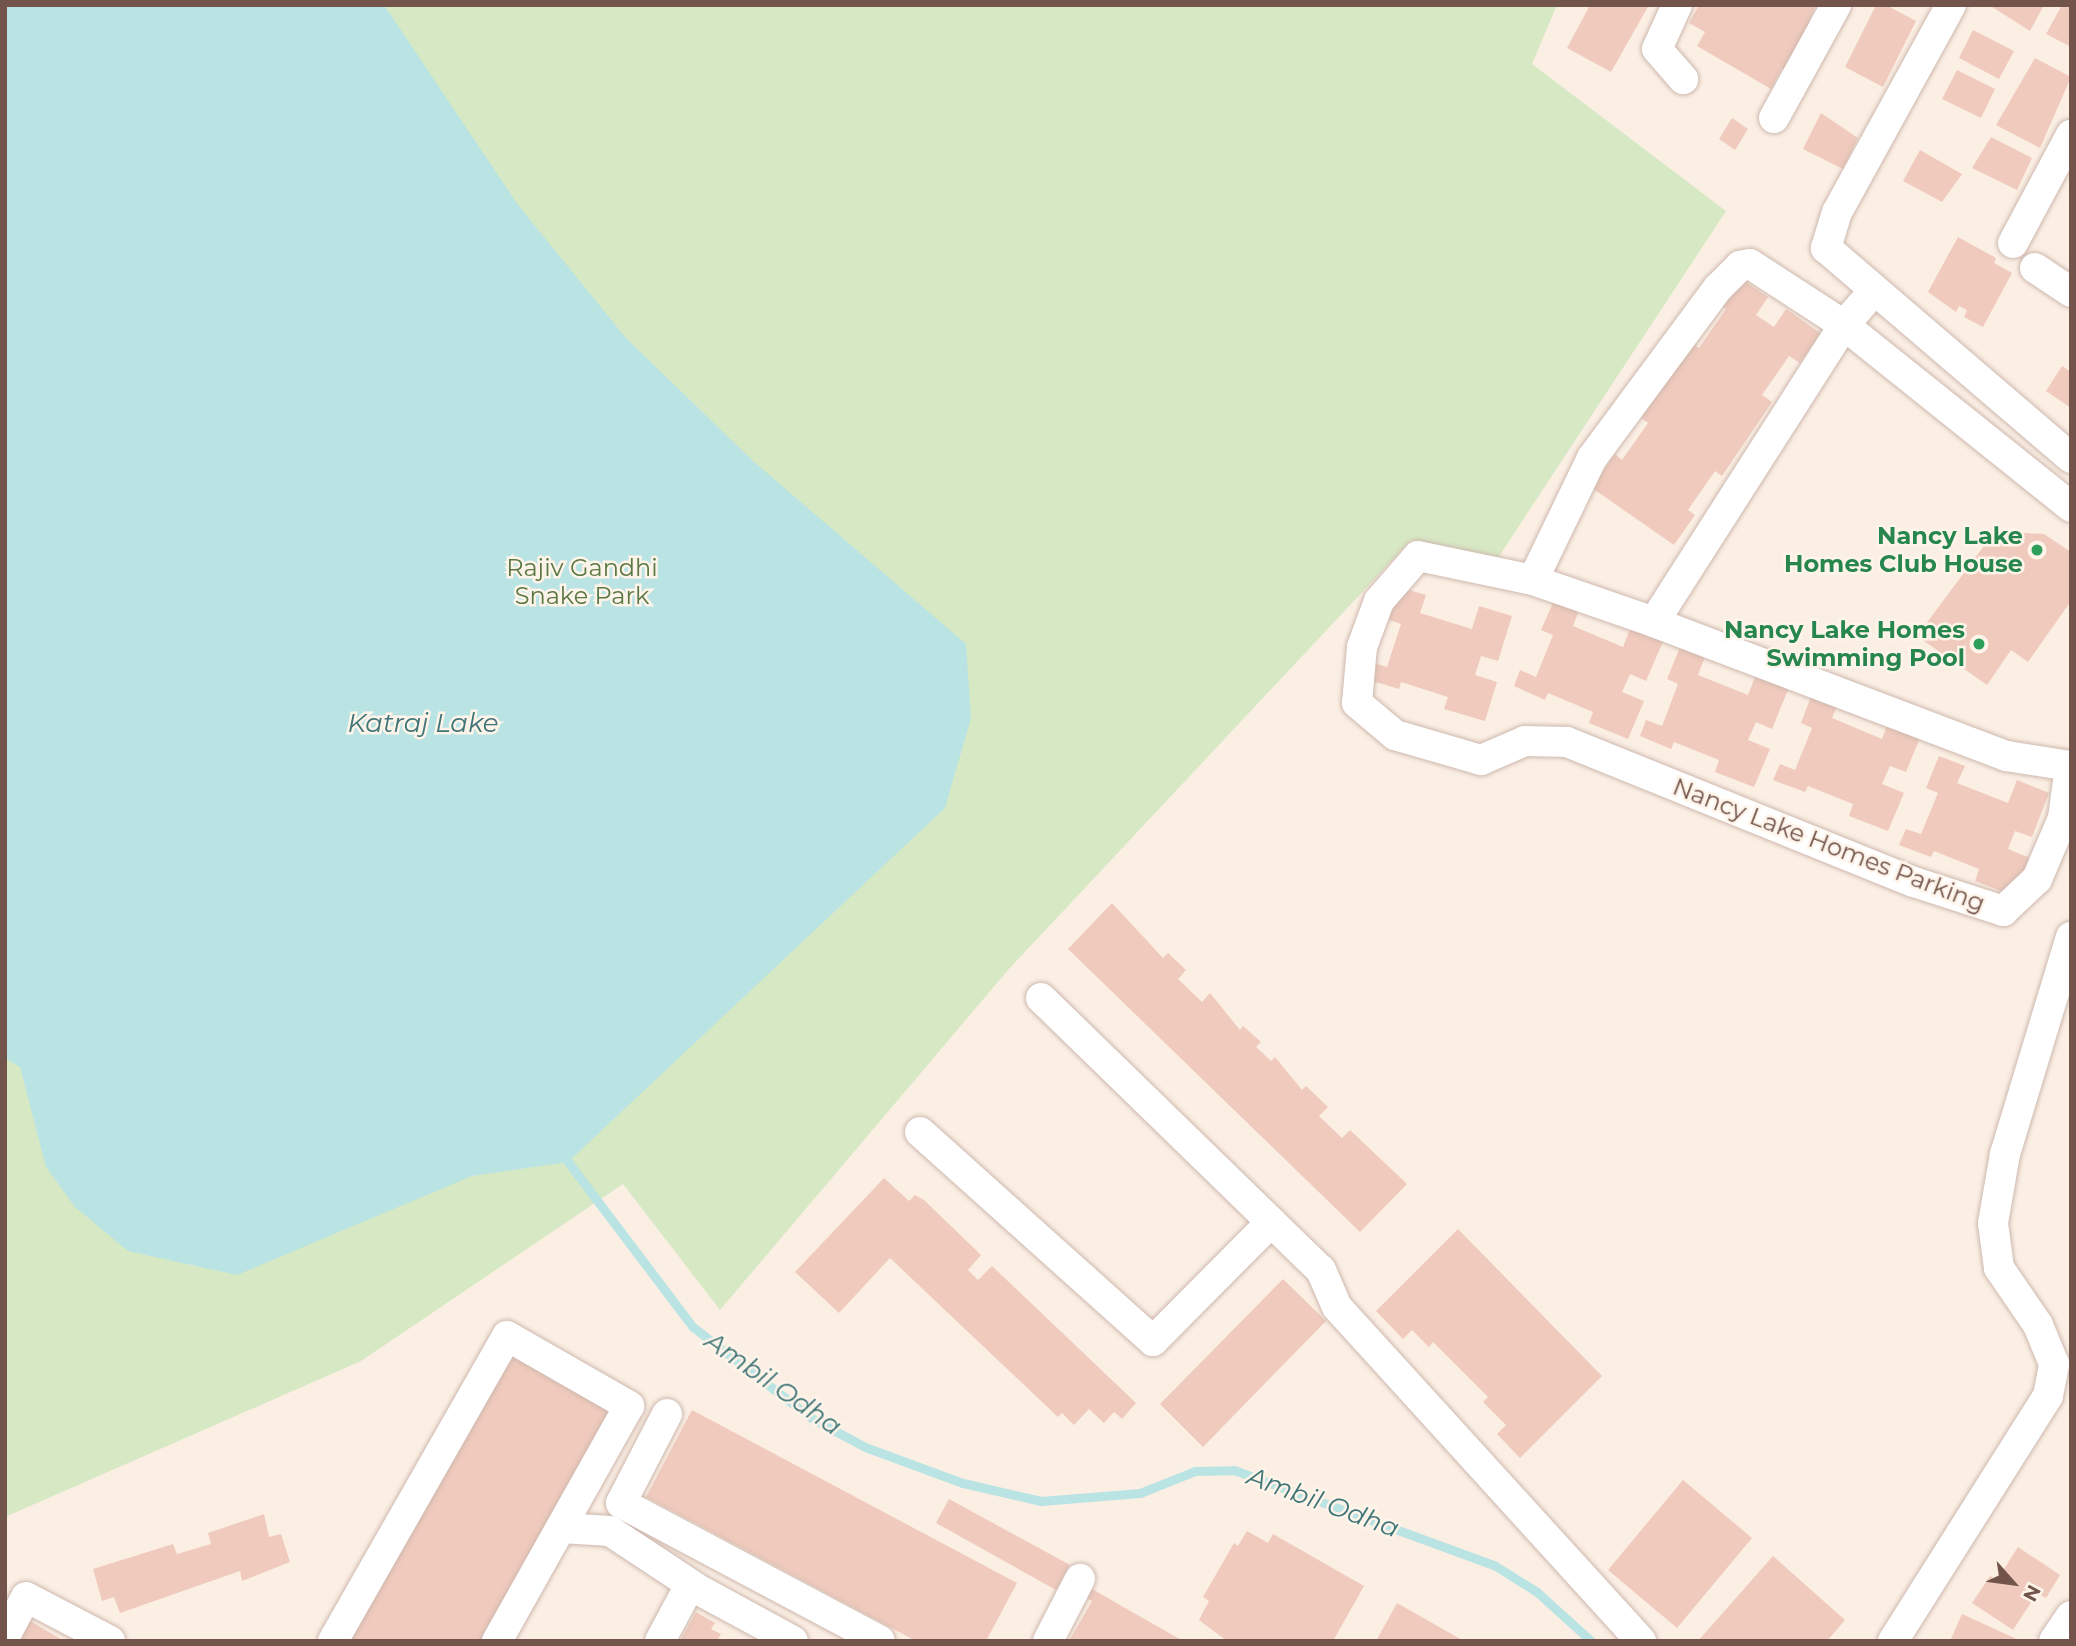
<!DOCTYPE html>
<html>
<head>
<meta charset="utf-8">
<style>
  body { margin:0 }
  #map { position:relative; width:2076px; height:1646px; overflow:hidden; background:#fbefe4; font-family:Montserrat,sans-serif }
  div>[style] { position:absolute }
  .green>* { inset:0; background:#d7e8c4 }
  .water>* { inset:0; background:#bae3e3 }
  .stream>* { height:9px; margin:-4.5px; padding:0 4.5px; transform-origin:4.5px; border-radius:4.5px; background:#bae3e3 }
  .building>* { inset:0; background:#efcabd }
  .roads { filter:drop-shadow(0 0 2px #ceb8ae) drop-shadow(0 0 2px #ceb8ae) }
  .minor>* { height:30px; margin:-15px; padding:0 15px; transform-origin:15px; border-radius:15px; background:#fff }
  .dots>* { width:19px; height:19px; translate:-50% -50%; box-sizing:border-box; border:4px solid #fef4ea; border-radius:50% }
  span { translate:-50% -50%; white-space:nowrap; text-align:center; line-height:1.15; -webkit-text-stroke:5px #fef4ea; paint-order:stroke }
  .leisure-label { font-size:24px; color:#27864d; font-weight:700 }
  .right { translate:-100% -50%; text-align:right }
  .park-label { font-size:24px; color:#5a7844 }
  .street-label { font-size:24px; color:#72544b }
  .water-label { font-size:26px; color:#407577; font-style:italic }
  .frame { position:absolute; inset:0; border:7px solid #72544b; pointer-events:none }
  .north { position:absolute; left:1978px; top:1548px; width:70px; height:70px; -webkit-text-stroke:5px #fef4ea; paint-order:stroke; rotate:118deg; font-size:19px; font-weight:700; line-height:28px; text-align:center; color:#72544b }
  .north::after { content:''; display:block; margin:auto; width:24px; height:32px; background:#72544b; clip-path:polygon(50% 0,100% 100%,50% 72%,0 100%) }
</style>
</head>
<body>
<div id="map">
  <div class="green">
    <div style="clip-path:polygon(5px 5px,1557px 5px,1532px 64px,1726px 211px,1490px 570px,1411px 540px,1008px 970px,720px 1310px,623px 1184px,361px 1361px,5px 1517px)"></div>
  </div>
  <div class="water">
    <div style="clip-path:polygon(5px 5px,384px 5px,518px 205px,626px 338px,753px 461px,966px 644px,971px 718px,945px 808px,568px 1162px,472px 1176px,237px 1275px,128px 1251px,75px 1207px,46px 1167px,20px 1067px,5px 1058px)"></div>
  </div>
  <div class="stream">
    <div style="left:568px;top:1162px;width:207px;rotate:52.9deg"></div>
    <div style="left:693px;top:1327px;width:149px;rotate:37.6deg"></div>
    <div style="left:811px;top:1418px;width:61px;rotate:28.2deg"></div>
    <div style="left:865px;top:1447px;width:104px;rotate:20.2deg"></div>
    <div style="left:963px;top:1483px;width:80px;rotate:13deg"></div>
    <div style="left:1041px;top:1501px;width:99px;rotate:-4.6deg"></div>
    <div style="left:1140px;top:1493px;width:59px;rotate:-21.8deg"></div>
    <div style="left:1195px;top:1471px;width:39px;rotate:-1deg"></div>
    <div style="left:1234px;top:1470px;width:277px;rotate:20.1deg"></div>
    <div style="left:1494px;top:1565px;width:51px;rotate:32.1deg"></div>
    <div style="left:1537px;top:1592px;width:73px;rotate:42.2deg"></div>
  </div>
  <div class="building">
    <div style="clip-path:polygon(1590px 5px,1649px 5px,1611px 72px,1567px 48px)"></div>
    <div style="clip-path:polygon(1699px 5px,1816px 5px,1809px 21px,1820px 27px,1793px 74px,1782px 68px,1771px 89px,1697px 46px,1705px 32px,1689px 23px)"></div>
    <div style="clip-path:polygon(1876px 5px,1886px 5px,1916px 21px,1883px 87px,1845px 67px)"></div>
    <div style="clip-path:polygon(1989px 5px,2044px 5px,2030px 31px)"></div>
    <div style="clip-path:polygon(2062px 5px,2071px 5px,2071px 47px,2046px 34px)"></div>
    <div style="clip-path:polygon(1973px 30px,2014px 51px,1999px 79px,1959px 58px)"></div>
    <div style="clip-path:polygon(2035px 58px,2071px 77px,2040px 148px,1996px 125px)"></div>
    <div style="clip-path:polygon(1957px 70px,1995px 89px,1981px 118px,1942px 99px)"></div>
    <div style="clip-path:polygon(1821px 113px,1858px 138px,1843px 169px,1803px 149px)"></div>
    <div style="clip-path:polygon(1732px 118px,1748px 129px,1735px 150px,1719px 139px)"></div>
    <div style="clip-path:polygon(1991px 137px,2032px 158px,2017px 190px,1972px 168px)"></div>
    <div style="clip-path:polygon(1920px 150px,1962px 174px,1942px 202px,1903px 181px)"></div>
    <div style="clip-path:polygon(1958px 237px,1996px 258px,1994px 263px,2012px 273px,1983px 327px,1964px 317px,1967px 310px,1959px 306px,1956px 312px,1928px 292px)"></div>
    <div style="clip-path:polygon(1738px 277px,1768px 297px,1756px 315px,1774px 327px,1786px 309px,1820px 333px,1800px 363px,1789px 356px,1762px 395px,1772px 402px,1722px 476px,1715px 471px,1688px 510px,1695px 515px,1674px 545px,1592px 488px,1615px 454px,1622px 460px,1648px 423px,1641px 418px,1692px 343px,1699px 348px,1726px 309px,1720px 304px)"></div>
    <div style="clip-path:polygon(2062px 366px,2071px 372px,2071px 408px,2046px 391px)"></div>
    <div style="clip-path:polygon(1995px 531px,2044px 534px,2071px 552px,2071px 601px,2028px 662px,2011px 650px,1987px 685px,1917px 636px)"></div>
    <div style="clip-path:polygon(1399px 587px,1426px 595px,1420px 613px,1472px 629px,1479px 606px,1512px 616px,1498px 661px,1481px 656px,1475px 675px,1497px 682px,1485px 721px,1444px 709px,1448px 697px,1401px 682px,1399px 689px,1366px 679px,1371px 662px,1387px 667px,1401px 624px,1389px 620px)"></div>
    <div style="clip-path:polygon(1555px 598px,1580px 608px,1573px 626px,1623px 647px,1632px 624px,1665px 637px,1646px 681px,1630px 674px,1622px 692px,1644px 701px,1628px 739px,1589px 723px,1593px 712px,1548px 693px,1545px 700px,1514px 686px,1520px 670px,1536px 677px,1553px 635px,1541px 630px)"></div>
    <div style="clip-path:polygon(1680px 647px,1705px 657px,1698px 675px,1748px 695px,1757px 672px,1790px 685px,1772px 729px,1756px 722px,1748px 740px,1770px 749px,1754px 787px,1715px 772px,1719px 760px,1674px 742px,1671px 749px,1640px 736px,1646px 720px,1662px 726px,1678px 684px,1667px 679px)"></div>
    <div style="clip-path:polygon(1813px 691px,1839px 701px,1832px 718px,1882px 739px,1891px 715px,1924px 728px,1906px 772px,1890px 766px,1882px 784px,1904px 793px,1888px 831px,1849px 816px,1853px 804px,1808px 786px,1805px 792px,1773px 780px,1780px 764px,1795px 770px,1812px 728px,1801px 723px)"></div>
    <div style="clip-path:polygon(1939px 756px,1965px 766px,1957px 783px,2008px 803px,2017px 780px,2049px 793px,2032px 837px,2015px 831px,2008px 849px,2030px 858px,2014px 896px,1975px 881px,1979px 869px,1934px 851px,1931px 857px,1899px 845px,1906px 829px,1921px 834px,1938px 793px,1926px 788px)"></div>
    <div style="clip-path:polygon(1112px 903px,1163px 958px,1168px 953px,1186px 970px,1178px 979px,1202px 1002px,1210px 993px,1240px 1030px,1243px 1026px,1261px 1042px,1256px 1047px,1271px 1061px,1275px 1057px,1302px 1090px,1306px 1086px,1328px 1107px,1319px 1116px,1342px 1138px,1350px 1130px,1407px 1184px,1360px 1232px,1068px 949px)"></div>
    <div style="clip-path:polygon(884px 1178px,909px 1201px,915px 1195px,924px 1200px,981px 1255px,968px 1270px,978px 1280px,992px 1266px,1136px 1403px,1122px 1419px,1114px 1412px,1104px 1423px,1089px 1409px,1074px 1425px,1062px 1413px,1058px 1417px,890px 1258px,839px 1313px,795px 1272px)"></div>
    <div style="clip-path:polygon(1458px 1229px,1602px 1376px,1520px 1458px,1497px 1434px,1506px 1425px,1483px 1402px,1488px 1397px,1433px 1342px,1429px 1347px,1412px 1330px,1403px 1339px,1376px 1311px)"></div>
    <div style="clip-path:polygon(1283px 1279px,1326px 1321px,1203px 1447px,1160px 1404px)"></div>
    <div style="clip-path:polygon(507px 1351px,613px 1410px,486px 1641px,347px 1641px)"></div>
    <div style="clip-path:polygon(692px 1410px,1017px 1583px,986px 1641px,916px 1641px,646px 1497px)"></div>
    <div style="clip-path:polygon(1683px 1480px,1752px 1538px,1677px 1628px,1608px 1570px)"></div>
    <div style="clip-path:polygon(949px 1499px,1070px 1565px,1056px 1590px,936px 1523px)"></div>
    <div style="clip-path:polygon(264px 1514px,269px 1537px,281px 1534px,290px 1562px,242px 1581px,240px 1571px,120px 1613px,114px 1597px,102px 1601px,93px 1569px,173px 1544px,177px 1554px,211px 1544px,208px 1533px)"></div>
    <div style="clip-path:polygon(1247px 1531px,1268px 1543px,1273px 1534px,1364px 1586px,1333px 1641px,1227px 1641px,1199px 1620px,1209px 1601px,1203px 1597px,1234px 1543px,1238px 1546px)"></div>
    <div style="clip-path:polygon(2018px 1547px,2060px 1575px,2046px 1598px,2037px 1593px,2013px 1630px,1972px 1603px,1990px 1576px,1997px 1580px)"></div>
    <div style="clip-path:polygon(1773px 1556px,1845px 1620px,1827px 1641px,1698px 1641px)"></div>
    <div style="clip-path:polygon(1092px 1589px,1183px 1641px,1069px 1641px,1092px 1601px,1087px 1598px)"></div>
    <div style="clip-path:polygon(1397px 1603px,1464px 1641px,1376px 1641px)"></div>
    <div style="clip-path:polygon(696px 1612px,715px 1623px,711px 1629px,721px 1634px,717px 1641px,680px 1641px)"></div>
    <div style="clip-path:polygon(1962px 1614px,2021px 1641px,1950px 1641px)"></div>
    <div style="clip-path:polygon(30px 1621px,64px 1641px,21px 1641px)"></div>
  </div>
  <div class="roads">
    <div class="minor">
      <div style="left:1677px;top:5px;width:48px;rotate:114.4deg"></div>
      <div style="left:1657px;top:49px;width:40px;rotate:49deg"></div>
      <div style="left:1951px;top:5px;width:236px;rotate:118.8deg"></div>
      <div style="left:1837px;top:212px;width:38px;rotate:107deg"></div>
      <div style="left:1826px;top:248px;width:323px;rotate:40.6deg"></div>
      <div style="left:1774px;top:118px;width:129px;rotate:-61.2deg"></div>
      <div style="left:2013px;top:243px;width:123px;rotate:-61.8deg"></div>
      <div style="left:2035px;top:268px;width:43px;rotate:33.7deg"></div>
      <div style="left:1533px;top:580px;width:136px;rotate:-64.2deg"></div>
      <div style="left:1592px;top:458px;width:212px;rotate:-53.5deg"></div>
      <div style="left:1718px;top:288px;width:31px;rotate:-45deg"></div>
      <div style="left:1740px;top:266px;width:10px;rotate:-11deg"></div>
      <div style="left:1750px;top:264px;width:112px;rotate:33deg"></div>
      <div style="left:1844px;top:325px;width:291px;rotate:38.7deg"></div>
      <div style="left:1654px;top:622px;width:128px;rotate:-160.9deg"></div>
      <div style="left:1533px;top:580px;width:117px;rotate:-168.2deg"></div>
      <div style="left:1418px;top:556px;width:60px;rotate:130.9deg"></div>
      <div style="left:1379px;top:601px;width:49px;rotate:110.3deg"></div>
      <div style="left:1362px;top:647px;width:56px;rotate:95.1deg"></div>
      <div style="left:1357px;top:703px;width:50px;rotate:40.1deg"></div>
      <div style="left:1395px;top:735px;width:90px;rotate:16.2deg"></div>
      <div style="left:1481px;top:760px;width:48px;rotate:-23.4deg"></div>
      <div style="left:1525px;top:741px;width:42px;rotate:1.4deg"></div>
      <div style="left:1567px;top:742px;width:374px;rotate:22deg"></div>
      <div style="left:1914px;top:882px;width:94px;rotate:18deg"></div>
      <div style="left:2003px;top:911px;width:47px;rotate:-43.3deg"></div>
      <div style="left:2037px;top:879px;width:66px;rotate:-66.9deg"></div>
      <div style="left:2063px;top:818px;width:52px;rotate:-82.3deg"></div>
      <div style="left:2070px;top:766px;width:65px;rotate:-171.1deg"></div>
      <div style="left:2006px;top:756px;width:377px;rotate:-159.2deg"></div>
      <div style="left:1654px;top:622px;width:353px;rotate:-57.4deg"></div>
      <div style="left:1844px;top:325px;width:44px;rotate:-48.7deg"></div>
      <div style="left:1041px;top:998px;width:390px;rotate:44.2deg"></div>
      <div style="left:1321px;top:1270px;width:40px;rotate:66.6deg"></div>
      <div style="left:1337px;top:1307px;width:452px;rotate:47.7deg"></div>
      <div style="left:920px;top:1132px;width:313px;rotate:41.9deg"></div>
      <div style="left:1153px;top:1341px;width:168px;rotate:-45.2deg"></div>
      <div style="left:667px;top:1414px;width:100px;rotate:117.3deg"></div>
      <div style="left:621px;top:1503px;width:293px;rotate:28deg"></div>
      <div style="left:561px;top:1528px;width:49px;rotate:3.5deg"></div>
      <div style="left:610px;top:1531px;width:102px;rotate:33.4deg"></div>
      <div style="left:5px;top:1636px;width:44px;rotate:-61.7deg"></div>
      <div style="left:26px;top:1597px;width:95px;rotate:27.6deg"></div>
      <div style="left:333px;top:1641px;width:351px;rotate:-60.3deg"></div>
      <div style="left:507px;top:1336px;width:141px;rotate:29.8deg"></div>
      <div style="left:629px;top:1406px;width:270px;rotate:119.3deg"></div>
      <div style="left:660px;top:1641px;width:64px;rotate:-61.8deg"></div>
      <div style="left:690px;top:1585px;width:117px;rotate:28.5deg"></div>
      <div style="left:1048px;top:1641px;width:70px;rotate:-62.7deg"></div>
      <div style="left:1893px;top:1641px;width:290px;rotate:-57.7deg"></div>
      <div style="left:2048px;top:1396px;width:33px;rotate:-79deg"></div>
      <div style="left:2054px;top:1364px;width:42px;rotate:-112.3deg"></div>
      <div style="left:2038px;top:1325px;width:69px;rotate:-124.4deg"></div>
      <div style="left:1999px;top:1268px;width:45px;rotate:-97.6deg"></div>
      <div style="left:1993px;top:1223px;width:70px;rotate:-80.1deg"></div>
      <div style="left:2005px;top:1154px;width:227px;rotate:-73.1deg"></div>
      <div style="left:2054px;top:1641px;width:30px;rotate:-56deg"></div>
    </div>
  </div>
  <div class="dots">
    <div style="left:2037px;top:550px;background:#2e9e5b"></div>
    <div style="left:1979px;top:644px;background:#2e9e5b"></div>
  </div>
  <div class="leisure-label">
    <span class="right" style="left:2023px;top:550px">Nancy Lake<br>Homes Club House</span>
    <span class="right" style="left:1965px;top:644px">Nancy Lake Homes<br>Swimming Pool</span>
  </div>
  <div class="park-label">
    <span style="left:582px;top:582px">Rajiv Gandhi<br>Snake Park</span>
  </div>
  <div class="street-label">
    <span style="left:1829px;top:845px;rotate:21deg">Nancy Lake Homes Parking</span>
  </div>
  <div class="water-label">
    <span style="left:423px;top:724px">Katraj Lake</span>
    <span style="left:773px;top:1384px;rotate:35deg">Ambil Odha</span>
    <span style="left:1323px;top:1503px;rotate:20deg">Ambil Odha</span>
  </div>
  <div class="frame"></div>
  <div class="north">N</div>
</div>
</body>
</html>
